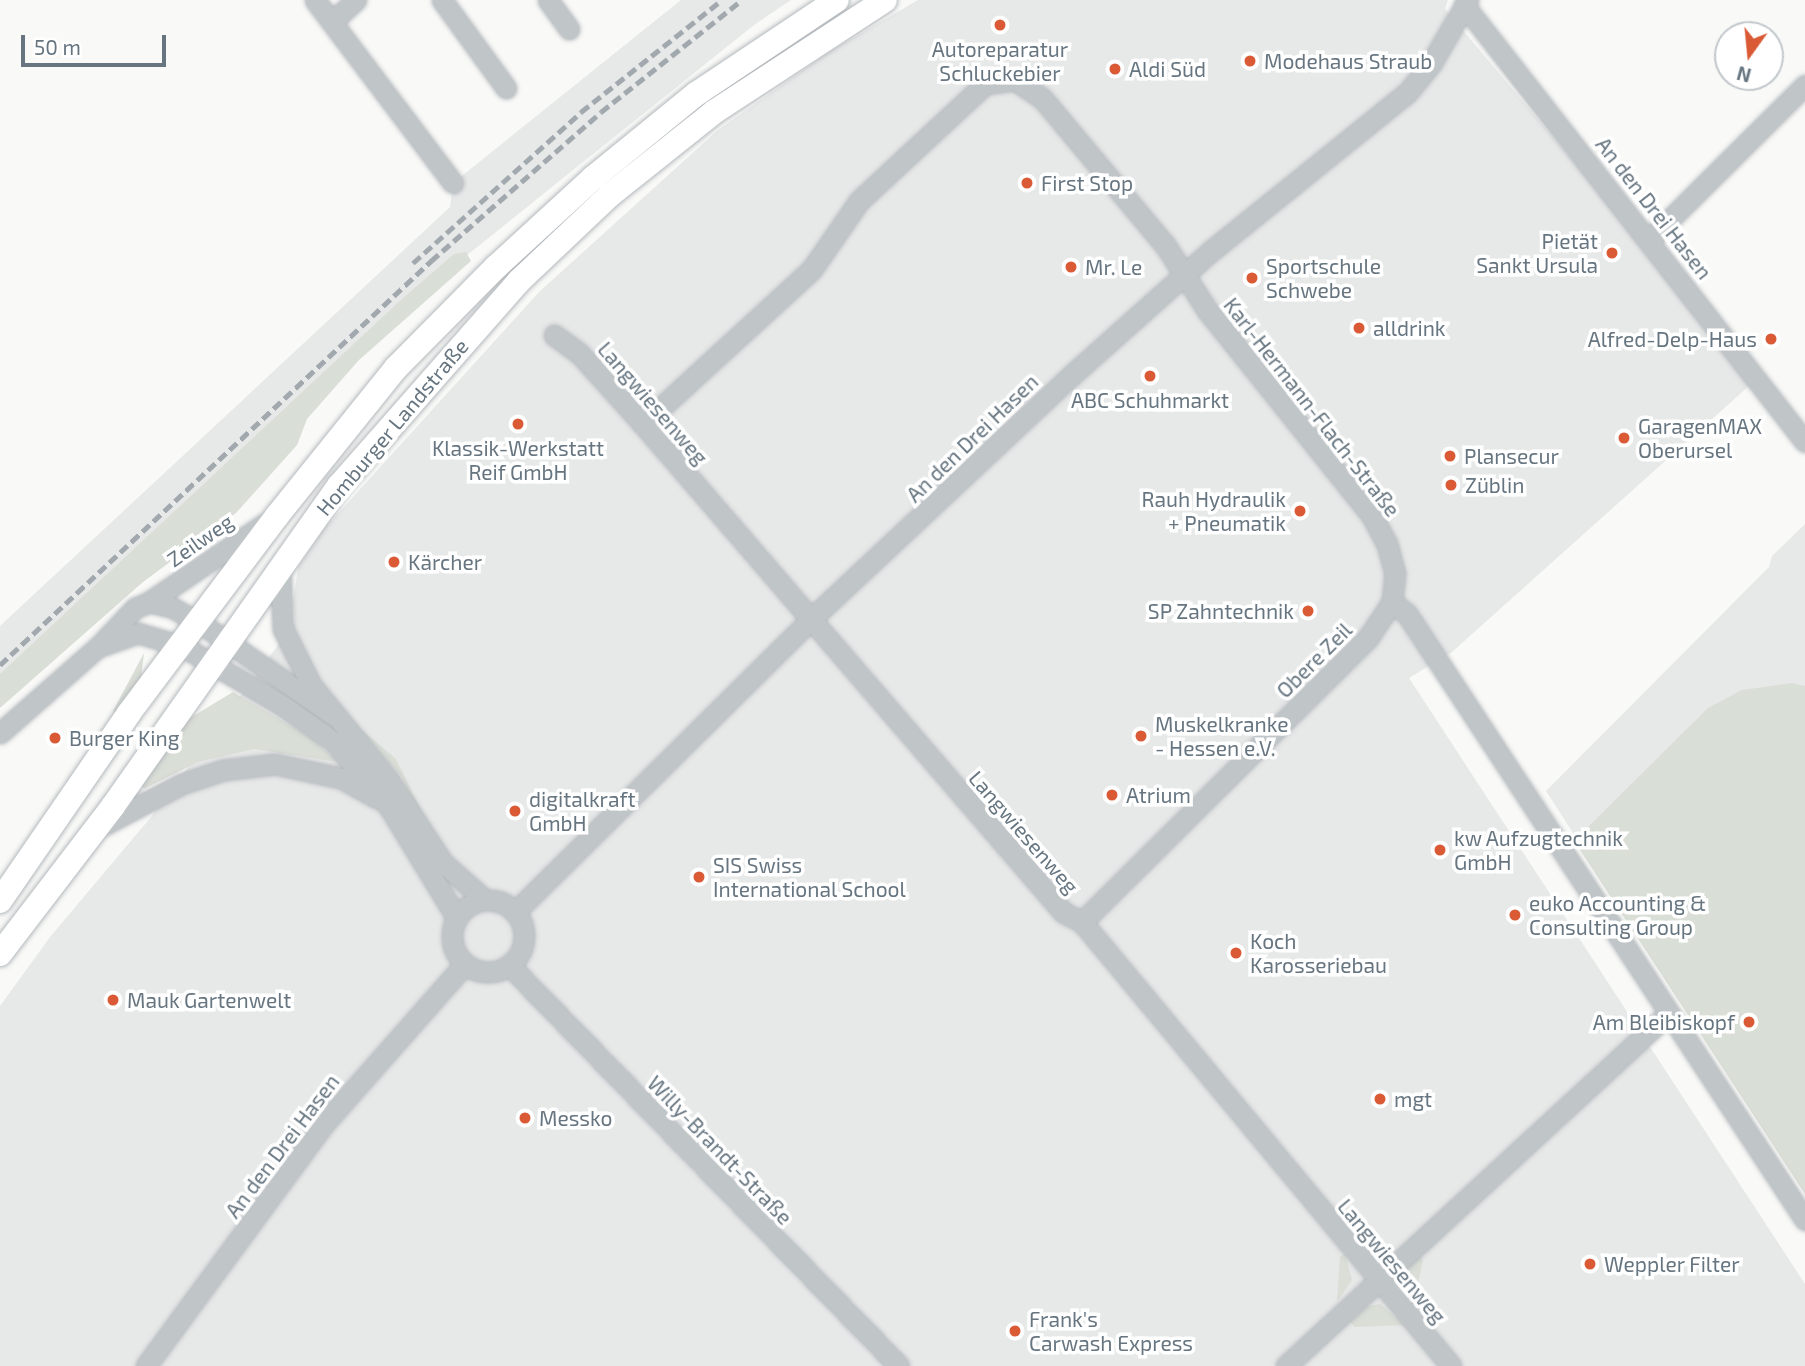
<!DOCTYPE html>
<html>
<head>
<meta charset="utf-8">
<style>
  body { margin:0 }
  #map { position:relative; width:1805px; height:1366px; overflow:hidden; background:#f9f9f7; font-family:"Exo 2",sans-serif }
  div>[style] { position:absolute }
  .built>* { inset:0; background:#e7e8e8 }
  .green>* { inset:0; background:#d9ded6 }
  .roads { filter:drop-shadow(0 0 2px #b4b9bd) drop-shadow(0 0 2px #b4b9bd) }
  .minor>* { height:19px; margin:-9.5px; padding:0 9.5px; transform-origin:9.5px; border-radius:9.5px; background:#c0c5c8 }
  .minor>.ring { margin:-9.5px; padding:0; box-sizing:content-box; background:none; border:19px solid #c0c5c8; border-radius:50% }
  .major>* { height:24px; margin:-12px; padding:0 12px; transform-origin:12px; border-radius:12px; background:#fff }
  .rail>* { height:5px; margin-top:-2.5px; transform-origin:0; background:repeating-linear-gradient(90deg,#a2a9ae 0 10px,transparent 0 15px) }
  .dots>* { width:19px; height:19px; translate:-50% -50%; box-sizing:border-box; border:4px solid #fff; border-radius:50% }
  span { translate:-50% -50%; white-space:nowrap; text-align:center; line-height:1.15; -webkit-text-stroke:7px #fff; paint-order:stroke }
  .poi-label { font-size:21px; color:#667580 }
  .left { translate:0 -50%; text-align:left }
  .right { translate:-100% -50%; text-align:right }
  .street-label { font-size:21px; color:#667580 }
  .north { position:absolute; left:1714px; top:21px; width:70px; height:70px; box-sizing:border-box; background:#fff; border:2px solid #c2c8cc; border-radius:50%; rotate:195deg; font-size:19px; font-weight:700; line-height:28px; text-align:center; color:#667580 }
  .north::after { content:''; display:block; margin:auto; width:24px; height:32px; background:#db5a36; clip-path:polygon(50% 0,100% 100%,50% 72%,0 100%) }
  .scale { position:absolute; left:21px; top:35px; width:145px; height:32px; box-sizing:border-box; border:4px solid #667580; border-top:0; padding-left:9px; font-size:21px; line-height:24px; white-space:nowrap; color:#667580; -webkit-text-stroke:5px #fff; paint-order:stroke }
</style>
</head>
<body>
<div id="map">
  <div class="built">
    <div style="clip-path:polygon(681px 0,791px 0,754px 25px,446px 272px,0 690px,0 626px,450px 207px,453px 183px)"></div>
    <div style="clip-path:polygon(918px 0,1448px 0,1445px 9px,1605px 199px,1750px 385px,1452px 652px,1409px 678px,1805px 1284px,1805px 1366px,0 1366px,0 1006px,50px 937px,151px 817px,295px 622px,293px 602px,298px 568px,324px 529px,539px 292px,718px 130px,829px 52px)"></div>
    <div style="clip-path:polygon(1805px 524px,1805px 1194px,1546px 791px,1769px 567px,1772px 556px)"></div>
  </div>
  <div class="green">
    <div style="clip-path:polygon(466px 252px,471px 261px,359px 360px,307px 419px,297px 445px,236px 513px,143px 582px,0 708px,0 674px,402px 299px,454px 254px)"></div>
    <div style="clip-path:polygon(144px 653px,141px 678px,119px 715px,113px 711px)"></div>
    <div style="clip-path:polygon(1792px 683px,1805px 686px,1805px 1194px,1580px 850px,1587px 828px,1708px 708px,1742px 690px)"></div>
    <div style="clip-path:polygon(233px 692px,310px 737px,338px 762px,254px 749px,198px 762px,144px 789px,140px 784px,190px 718px)"></div>
    <div style="clip-path:polygon(355px 724px,396px 759px,428px 824px,445px 847px,424px 825px,401px 776px)"></div>
    <div style="clip-path:polygon(1345px 1254px,1352px 1280px,1337px 1302px,1340px 1257px)"></div>
    <div style="clip-path:polygon(1418px 1256px,1423px 1260px,1413px 1307px,1405px 1286px,1409px 1266px)"></div>
    <div style="clip-path:polygon(1380px 1304px,1405px 1325px,1355px 1327px,1350px 1322px,1368px 1306px)"></div>
  </div>
  <div class="roads">
    <div class="minor">
      <div style="left:315px;top:0;width:229px;rotate:53deg"></div>
      <div style="left:442px;top:0;width:109px;rotate:54deg"></div>
      <div style="left:548px;top:0;width:36px;rotate:54deg"></div>
      <div style="left:1464px;top:5px;width:554px;rotate:52.03deg"></div>
      <div style="left:332px;top:22px;width:33px;rotate:-43deg"></div>
      <div style="left:1649px;top:240px;width:220px;rotate:-44.8deg"></div>
      <div style="left:554px;top:335px;width:31px;rotate:36deg"></div>
      <div style="left:579px;top:353px;width:96px;rotate:48deg"></div>
      <div style="left:643px;top:424px;width:644px;rotate:49.28deg"></div>
      <div style="left:1063px;top:912px;width:21px;rotate:28deg"></div>
      <div style="left:1082px;top:922px;width:577px;rotate:50.27deg"></div>
      <div style="left:643px;top:424px;width:229px;rotate:-42.5deg"></div>
      <div style="left:812px;top:269px;width:83px;rotate:-55.3deg"></div>
      <div style="left:859px;top:201px;width:172px;rotate:-42.9deg"></div>
      <div style="left:985px;top:84px;width:30px;rotate:-8deg"></div>
      <div style="left:1015px;top:80px;width:32px;rotate:34deg"></div>
      <div style="left:1042px;top:98px;width:192px;rotate:50.1deg"></div>
      <div style="left:1165px;top:245px;width:77px;rotate:57.1deg"></div>
      <div style="left:1207px;top:310px;width:264px;rotate:51.3deg"></div>
      <div style="left:1372px;top:516px;width:32px;rotate:62deg"></div>
      <div style="left:1387px;top:544px;width:30px;rotate:75deg"></div>
      <div style="left:1395px;top:573px;width:29px;rotate:96deg"></div>
      <div style="left:1392px;top:602px;width:43px;rotate:123.7deg"></div>
      <div style="left:1368px;top:638px;width:403px;rotate:135.2deg"></div>
      <div style="left:280px;top:566px;width:63px;rotate:87.3deg"></div>
      <div style="left:283px;top:629px;width:63px;rotate:63.4deg"></div>
      <div style="left:311px;top:685px;width:122px;rotate:50.7deg"></div>
      <div style="left:388px;top:779px;width:100px;rotate:56.8deg"></div>
      <div style="left:443px;top:863px;width:56px;rotate:41.4deg"></div>
      <div style="left:149px;top:602px;width:146px;rotate:-34.1deg"></div>
      <div style="left:1392px;top:602px;width:19px;rotate:39deg"></div>
      <div style="left:1407px;top:614px;width:725px;rotate:56.7deg"></div>
      <div style="left:98px;top:647px;width:42px;rotate:-19.3deg"></div>
      <div style="left:138px;top:633px;width:46px;rotate:16.5deg"></div>
      <div style="left:182px;top:646px;width:116px;rotate:30.5deg"></div>
      <div style="left:282px;top:705px;width:64px;rotate:35.4deg"></div>
      <div style="left:334px;top:742px;width:87px;rotate:49.7deg"></div>
      <div style="left:390px;top:808px;width:129px;rotate:58.7deg"></div>
      <div style="left:0;top:733px;width:130px;rotate:-41.3deg"></div>
      <div style="left:98px;top:647px;width:54px;rotate:-46.5deg"></div>
      <div style="left:135px;top:608px;width:15px;rotate:-23deg"></div>
      <div style="left:149px;top:602px;width:23px;rotate:13deg"></div>
      <div style="left:171px;top:607px;width:33px;rotate:29deg"></div>
      <div style="left:200px;top:623px;width:160px;rotate:34.6deg"></div>
      <div style="left:98px;top:828px;width:94px;rotate:-27.9deg"></div>
      <div style="left:181px;top:784px;width:44px;rotate:-18.4deg"></div>
      <div style="left:223px;top:770px;width:52px;rotate:-6.6deg"></div>
      <div style="left:275px;top:764px;width:67px;rotate:12deg"></div>
      <div style="left:341px;top:778px;width:41px;rotate:29.1deg"></div>
      <div class="ring" style="left:452px;top:900px;width:53px;height:53px"></div>
      <div style="left:515px;top:912px;width:415px;rotate:-44.7deg"></div>
      <div style="left:810px;top:620px;width:362px;rotate:-43.1deg"></div>
      <div style="left:1074px;top:373px;width:183px;rotate:-41.7deg"></div>
      <div style="left:1211px;top:251px;width:253px;rotate:-38.9deg"></div>
      <div style="left:1408px;top:92px;width:38px;rotate:-51deg"></div>
      <div style="left:1432px;top:62px;width:72px;rotate:-59.9deg"></div>
      <div style="left:509px;top:965px;width:559px;rotate:45.8deg"></div>
      <div style="left:146px;top:1366px;width:298px;rotate:-53.7deg"></div>
      <div style="left:322px;top:1126px;width:216px;rotate:-48.6deg"></div>
      <div style="left:1286px;top:1366px;width:519px;rotate:-42.66deg"></div>
    </div>
    <div class="major">
      <div style="left:0;top:901px;width:228px;rotate:-55.5deg"></div>
      <div style="left:129px;top:713px;width:246px;rotate:-53.1deg"></div>
      <div style="left:277px;top:516px;width:190px;rotate:-51.2deg"></div>
      <div style="left:396px;top:368px;width:142px;rotate:-45.3deg"></div>
      <div style="left:496px;top:267px;width:132px;rotate:-42.5deg"></div>
      <div style="left:593px;top:178px;width:133px;rotate:-39.2deg"></div>
      <div style="left:696px;top:94px;width:169px;rotate:-33.7deg"></div>
      <div style="left:0;top:954px;width:186px;rotate:-52.6deg"></div>
      <div style="left:113px;top:806px;width:392px;rotate:-54.8deg"></div>
      <div style="left:339px;top:486px;width:273px;rotate:-48.7deg"></div>
      <div style="left:519px;top:281px;width:125px;rotate:-43.4deg"></div>
      <div style="left:610px;top:195px;width:133px;rotate:-38.6deg"></div>
      <div style="left:714px;top:112px;width:204px;rotate:-33.2deg"></div>
    </div>
  </div>
  <div class="rail">
    <div style="left:413px;top:263px;width:226px;rotate:-41.9deg"></div>
    <div style="left:581px;top:112px;width:180px;rotate:-38.5deg"></div>
    <div style="left:0;top:665px;width:591px;rotate:-43.15deg"></div>
    <div style="left:431px;top:261px;width:226px;rotate:-41.2deg"></div>
    <div style="left:601px;top:112px;width:180px;rotate:-38.5deg"></div>
  </div>
  <div class="dots">
    <div style="left:1000px;top:25px;background:#db5a36"></div>
    <div style="left:1250px;top:61px;background:#db5a36"></div>
    <div style="left:1115px;top:69px;background:#db5a36"></div>
    <div style="left:1027px;top:183px;background:#db5a36"></div>
    <div style="left:1612px;top:253px;background:#db5a36"></div>
    <div style="left:1071px;top:267px;background:#db5a36"></div>
    <div style="left:1252px;top:278px;background:#db5a36"></div>
    <div style="left:1359px;top:328px;background:#db5a36"></div>
    <div style="left:1771px;top:339px;background:#db5a36"></div>
    <div style="left:1150px;top:376px;background:#db5a36"></div>
    <div style="left:518px;top:424px;background:#db5a36"></div>
    <div style="left:1624px;top:438px;background:#db5a36"></div>
    <div style="left:1450px;top:456px;background:#db5a36"></div>
    <div style="left:1451px;top:485px;background:#db5a36"></div>
    <div style="left:1300px;top:511px;background:#db5a36"></div>
    <div style="left:394px;top:562px;background:#db5a36"></div>
    <div style="left:1308px;top:611px;background:#db5a36"></div>
    <div style="left:1141px;top:736px;background:#db5a36"></div>
    <div style="left:55px;top:738px;background:#db5a36"></div>
    <div style="left:1112px;top:795px;background:#db5a36"></div>
    <div style="left:515px;top:811px;background:#db5a36"></div>
    <div style="left:1440px;top:850px;background:#db5a36"></div>
    <div style="left:699px;top:877px;background:#db5a36"></div>
    <div style="left:1515px;top:915px;background:#db5a36"></div>
    <div style="left:1236px;top:953px;background:#db5a36"></div>
    <div style="left:113px;top:1000px;background:#db5a36"></div>
    <div style="left:1749px;top:1022px;background:#db5a36"></div>
    <div style="left:1380px;top:1099px;background:#db5a36"></div>
    <div style="left:525px;top:1118px;background:#db5a36"></div>
    <div style="left:1590px;top:1264px;background:#db5a36"></div>
    <div style="left:1015px;top:1331px;background:#db5a36"></div>
  </div>
  <div class="poi-label">
    <span style="left:1000px;top:61px">Autoreparatur<br>Schluckebier</span>
    <span class="left" style="left:1264px;top:61px">Modehaus Straub</span>
    <span class="left" style="left:1129px;top:69px">Aldi Süd</span>
    <span class="left" style="left:1041px;top:183px">First Stop</span>
    <span class="right" style="left:1598px;top:253px">Pietät<br>Sankt Ursula</span>
    <span class="left" style="left:1266px;top:278px">Sportschule<br>Schwebe</span>
    <span class="left" style="left:1085px;top:267px">Mr. Le</span>
    <span class="left" style="left:1373px;top:328px">alldrink</span>
    <span class="right" style="left:1757px;top:339px">Alfred-Delp-Haus</span>
    <span style="left:1150px;top:400px">ABC Schuhmarkt</span>
    <span class="left" style="left:1638px;top:438px">GaragenMAX<br>Oberursel</span>
    <span style="left:518px;top:460px">Klassik-Werkstatt<br>Reif GmbH</span>
    <span class="left" style="left:1464px;top:456px">Plansecur</span>
    <span class="left" style="left:1465px;top:485px">Züblin</span>
    <span class="right" style="left:1286px;top:511px">Rauh Hydraulik<br>+ Pneumatik</span>
    <span class="left" style="left:408px;top:562px">Kärcher</span>
    <span class="right" style="left:1294px;top:611px">SP Zahntechnik</span>
    <span class="left" style="left:1155px;top:736px">Muskelkranke<br>- Hessen e.V.</span>
    <span class="left" style="left:69px;top:738px">Burger King</span>
    <span class="left" style="left:1126px;top:795px">Atrium</span>
    <span class="left" style="left:529px;top:811px">digitalkraft<br>GmbH</span>
    <span class="left" style="left:1454px;top:850px">kw Aufzugtechnik<br>GmbH</span>
    <span class="left" style="left:713px;top:877px">SIS Swiss<br>International School</span>
    <span class="left" style="left:1529px;top:915px">euko Accounting &amp;<br>Consulting Group</span>
    <span class="left" style="left:1250px;top:953px">Koch<br>Karosseriebau</span>
    <span class="left" style="left:127px;top:1000px">Mauk Gartenwelt</span>
    <span class="right" style="left:1735px;top:1022px">Am Bleibiskopf</span>
    <span class="left" style="left:1394px;top:1099px">mgt</span>
    <span class="left" style="left:539px;top:1118px">Messko</span>
    <span class="left" style="left:1604px;top:1264px">Weppler Filter</span>
    <span class="left" style="left:1029px;top:1331px">Frank's<br>Carwash Express</span>
  </div>
  <div class="street-label">
    <span style="left:1654px;top:208px;rotate:52deg">An den Drei Hasen</span>
    <span style="left:653px;top:403px;rotate:49deg">Langwiesenweg</span>
    <span style="left:1312px;top:407px;rotate:52deg">Karl-Hermann-Flach-Straße</span>
    <span style="left:392px;top:427px;rotate:-50deg">Homburger Landstraße</span>
    <span style="left:972px;top:438px;rotate:-44deg">An den Drei Hasen</span>
    <span style="left:200px;top:540px;rotate:-35deg">Zeilweg</span>
    <span style="left:1314px;top:660px;rotate:-45deg">Obere Zeil</span>
    <span style="left:1024px;top:832px;rotate:49deg">Langwiesenweg</span>
    <span style="left:282px;top:1146px;rotate:-53deg">An den Drei Hasen</span>
    <span style="left:720px;top:1150px;rotate:46deg">Willy-Brandt-Straße</span>
    <span style="left:1392px;top:1261px;rotate:50deg">Langwiesenweg</span>
  </div>
  <div class="north">N</div>
  <div class="scale">50 m</div>
</div>
</body>
</html>
